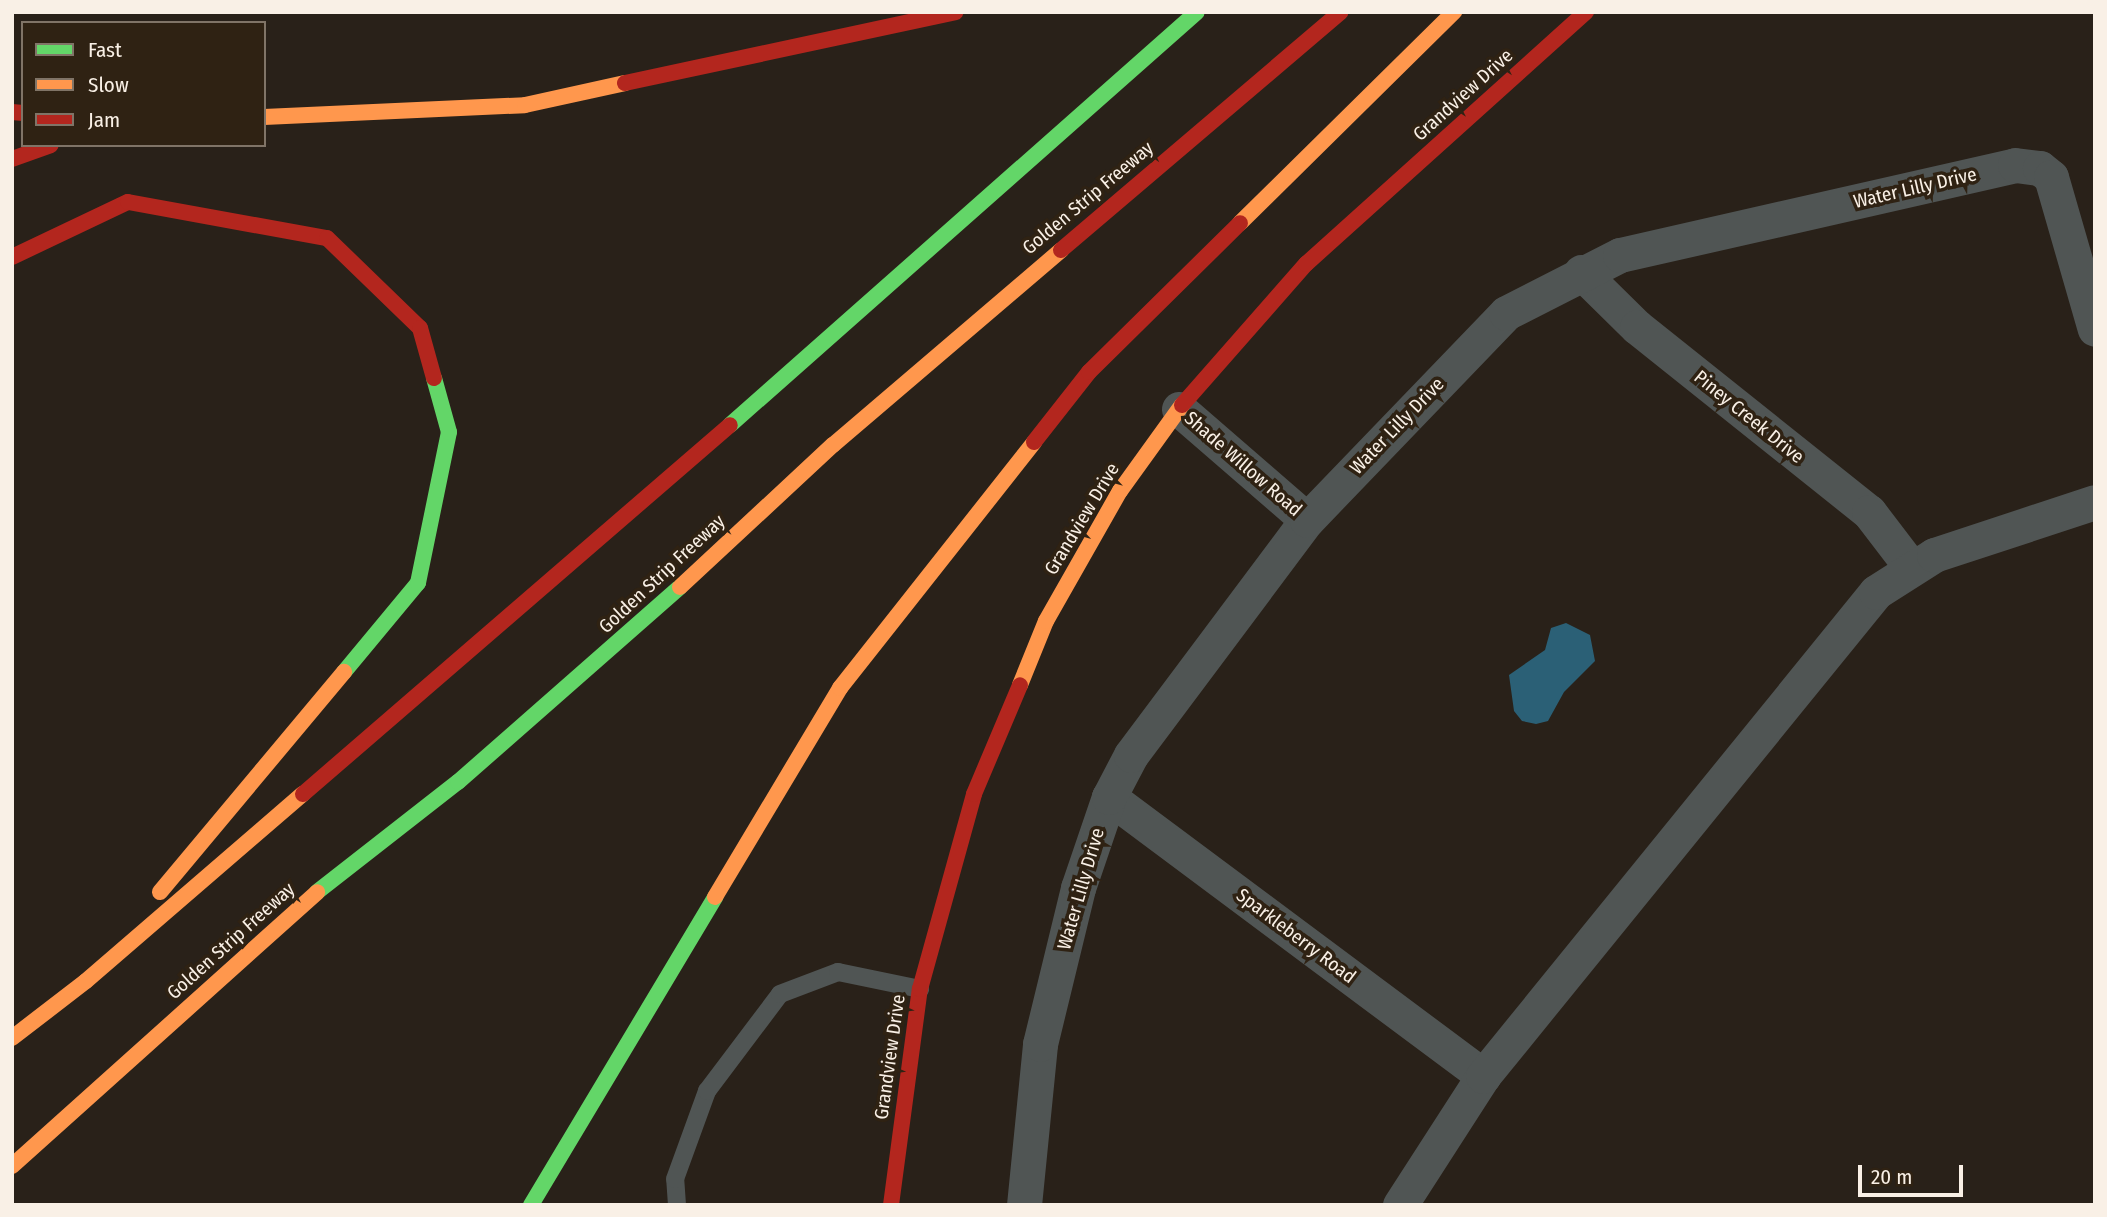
<!DOCTYPE html>
<html>
<head>
<meta charset="utf-8">
<style>
  body { margin:0 }
  #map { position:relative; width:2107px; height:1217px; overflow:hidden; background:#292119; font-family:"Fira Sans Condensed",sans-serif }
  div>[style] { position:absolute }
  .water>* { inset:0; background:#2b6076 }
  .lane>* { height:18px; margin:-9px; padding:0 9px; transform-origin:9px; border-radius:9px; background:#505554 }
  .street>* { height:35px; margin:-17.5px; padding:0 17.5px; transform-origin:17.5px; border-radius:17.5px; background:#505554 }
  .fast>* { height:16px; margin:-8px; padding:0 8px; transform-origin:8px; border-radius:8px; background:#63d668 }
  .slow>* { height:16px; margin:-8px; padding:0 8px; transform-origin:8px; border-radius:8px; background:#ff974d }
  .jam>* { height:16px; margin:-8px; padding:0 8px; transform-origin:8px; border-radius:8px; background:#b3261e }
  span { translate:-50% -50%; white-space:nowrap; text-align:center; line-height:1.15; -webkit-text-stroke:7px #2f2213; paint-order:stroke }
  .street-label { font-size:19px; color:#f9f0e6 }
  .frame { position:absolute; inset:0; border:14px solid #f9f0e6; pointer-events:none }
  .legend { position:absolute; left:21px; top:21px; width:245px; height:126px; box-sizing:border-box; background:#2f2213; border:2px solid #807467; margin:0; padding:9px 12px; list-style:none; font-size:21px; color:#f9f0e6 }
  .legend li { display:flex; align-items:center; gap:14px; height:35px }
  .legend b { width:35px; border:2px solid #807467 }
  .scale { position:absolute; left:1858px; top:1165px; width:105px; height:32px; box-sizing:border-box; border:4px solid #f9f0e6; border-top:0; padding-left:9px; font-size:21px; line-height:24px; white-space:nowrap; color:#f9f0e6; -webkit-text-stroke:5px #2f2213; paint-order:stroke }
</style>
</head>
<body>
<div id="map">
  <div class="water">
    <div style="clip-path:polygon(1566px 623px,1590px 635px,1595px 661px,1564px 692px,1548px 721px,1536px 724px,1522px 721px,1514px 711px,1509px 675px,1545px 650px,1551px 628px)"></div>
  </div>
  <div class="lane">
    <div style="left:677px;top:1205px;width:26px;rotate:-94deg"></div>
    <div style="left:675px;top:1179px;width:94px;rotate:-70deg"></div>
    <div style="left:707px;top:1091px;width:121px;rotate:-53deg"></div>
    <div style="left:780px;top:994px;width:62px;rotate:-20.8deg"></div>
    <div style="left:838px;top:972px;width:84px;rotate:11.7deg"></div>
  </div>
  <div class="street">
    <div style="left:1581px;top:272px;width:78px;rotate:44.5deg"></div>
    <div style="left:1637px;top:327px;width:297px;rotate:38.6deg"></div>
    <div style="left:1869px;top:512px;width:69px;rotate:52.6deg"></div>
    <div style="left:1179px;top:409px;width:169px;rotate:40.9deg"></div>
    <div style="left:1109px;top:797px;width:467px;rotate:36.7deg"></div>
    <div style="left:1024px;top:1205px;width:162px;rotate:-84.3deg"></div>
    <div style="left:1040px;top:1044px;width:161px;rotate:-76.3deg"></div>
    <div style="left:1078px;top:888px;width:96px;rotate:-71.2deg"></div>
    <div style="left:1109px;top:797px;width:47px;rotate:-62.4deg"></div>
    <div style="left:1131px;top:755px;width:294px;rotate:-53.2deg"></div>
    <div style="left:1307px;top:520px;width:287px;rotate:-46.1deg"></div>
    <div style="left:1506px;top:313px;width:128px;rotate:-27deg"></div>
    <div style="left:1620px;top:255px;width:405px;rotate:-12.8deg"></div>
    <div style="left:2015px;top:165px;width:25px;rotate:7deg"></div>
    <div style="left:2040px;top:168px;width:14px;rotate:39deg"></div>
    <div style="left:2051px;top:177px;width:158px;rotate:73.9deg"></div>
    <div style="left:1400px;top:1205px;width:153px;rotate:-57.2deg"></div>
    <div style="left:1483px;top:1076px;width:623px;rotate:-50.92deg"></div>
    <div style="left:1876px;top:592px;width:69px;rotate:-32.5deg"></div>
    <div style="left:1934px;top:555px;width:169px;rotate:-18.2deg"></div>
  </div>
  <div class="fast">
    <div style="left:730px;top:425px;width:623px;rotate:-41.49deg"></div>
    <div style="left:344px;top:672px;width:116px;rotate:-50.3deg"></div>
    <div style="left:418px;top:583px;width:154px;rotate:-78.4deg"></div>
    <div style="left:449px;top:432px;width:56px;rotate:-105.5deg"></div>
    <div style="left:317px;top:892px;width:179px;rotate:-38deg"></div>
    <div style="left:458px;top:782px;width:295px;rotate:-41.3deg"></div>
    <div style="left:531px;top:1205px;width:359px;rotate:-59.1deg"></div>
  </div>
  <div class="slow">
    <div style="left:264px;top:117px;width:261px;rotate:-2.6deg"></div>
    <div style="left:525px;top:105px;width:102px;rotate:-12.4deg"></div>
    <div style="left:1240px;top:223px;width:301px;rotate:-44.6deg"></div>
    <div style="left:680px;top:587px;width:209px;rotate:-42.9deg"></div>
    <div style="left:833px;top:445px;width:300px;rotate:-40.5deg"></div>
    <div style="left:1020px;top:685px;width:69px;rotate:-67.9deg"></div>
    <div style="left:1046px;top:621px;width:150px;rotate:-60.4deg"></div>
    <div style="left:1120px;top:491px;width:106px;rotate:-54.2deg"></div>
    <div style="left:160px;top:892px;width:287px;rotate:-50.1deg"></div>
    <div style="left:715px;top:897px;width:244px;rotate:-59.1deg"></div>
    <div style="left:840px;top:688px;width:313px;rotate:-51.7deg"></div>
    <div style="left:12px;top:1038px;width:93px;rotate:-37.6deg"></div>
    <div style="left:86px;top:981px;width:286px;rotate:-40.8deg"></div>
    <div style="left:12px;top:1166px;width:410px;rotate:-41.9deg"></div>
  </div>
  <div class="jam">
    <div style="left:625px;top:83px;width:338px;rotate:-12.1deg"></div>
    <div style="left:12px;top:112px;width:11px;rotate:5deg"></div>
    <div style="left:12px;top:159px;width:41px;rotate:-19.7deg"></div>
    <div style="left:1061px;top:250px;width:367px;rotate:-40.4deg"></div>
    <div style="left:12px;top:257px;width:128px;rotate:-25.4deg"></div>
    <div style="left:128px;top:202px;width:202px;rotate:10.3deg"></div>
    <div style="left:327px;top:238px;width:129px;rotate:44.1deg"></div>
    <div style="left:420px;top:328px;width:52px;rotate:74.4deg"></div>
    <div style="left:1182px;top:405px;width:188px;rotate:-48.7deg"></div>
    <div style="left:1306px;top:264px;width:377px;rotate:-42deg"></div>
    <div style="left:1034px;top:442px;width:89px;rotate:-51.8deg"></div>
    <div style="left:1089px;top:372px;width:212px;rotate:-44.6deg"></div>
    <div style="left:303px;top:794px;width:564px;rotate:-40.83deg"></div>
    <div style="left:891px;top:1205px;width:218px;rotate:-82.4deg"></div>
    <div style="left:920px;top:989px;width:202px;rotate:-74.5deg"></div>
    <div style="left:974px;top:794px;width:118px;rotate:-67.1deg"></div>
  </div>
  <div class="street-label">
    <span style="left:1463px;top:95px;rotate:-42deg">Grandview Drive</span>
    <span style="left:1915px;top:188px;rotate:-13deg">Water Lilly Drive</span>
    <span style="left:1088px;top:198px;rotate:-40deg">Golden Strip Freeway</span>
    <span style="left:1749px;top:417px;rotate:39deg">Piney Creek Drive</span>
    <span style="left:1397px;top:426px;rotate:-46deg">Water Lilly Drive</span>
    <span style="left:1243px;top:464px;rotate:41deg">Shade Willow Road</span>
    <span style="left:1082px;top:519px;rotate:-59deg">Grandview Drive</span>
    <span style="left:662px;top:574px;rotate:-43deg">Golden Strip Freeway</span>
    <span style="left:1081px;top:889px;rotate:-74deg">Water Lilly Drive</span>
    <span style="left:1296px;top:936px;rotate:37deg">Sparkleberry Road</span>
    <span style="left:231px;top:941px;rotate:-42deg">Golden Strip Freeway</span>
    <span style="left:890px;top:1057px;rotate:-82deg">Grandview Drive</span>
  </div>
  <div class="frame"></div>
  <ul class="legend">
  <li><b style="height:9px;background:#63d668"></b>Fast</li>
  <li><b style="height:9px;background:#ff974d"></b>Slow</li>
  <li><b style="height:9px;background:#b3261e"></b>Jam</li>
  </ul>
  <div class="scale">20 m</div>
</div>
</body>
</html>
